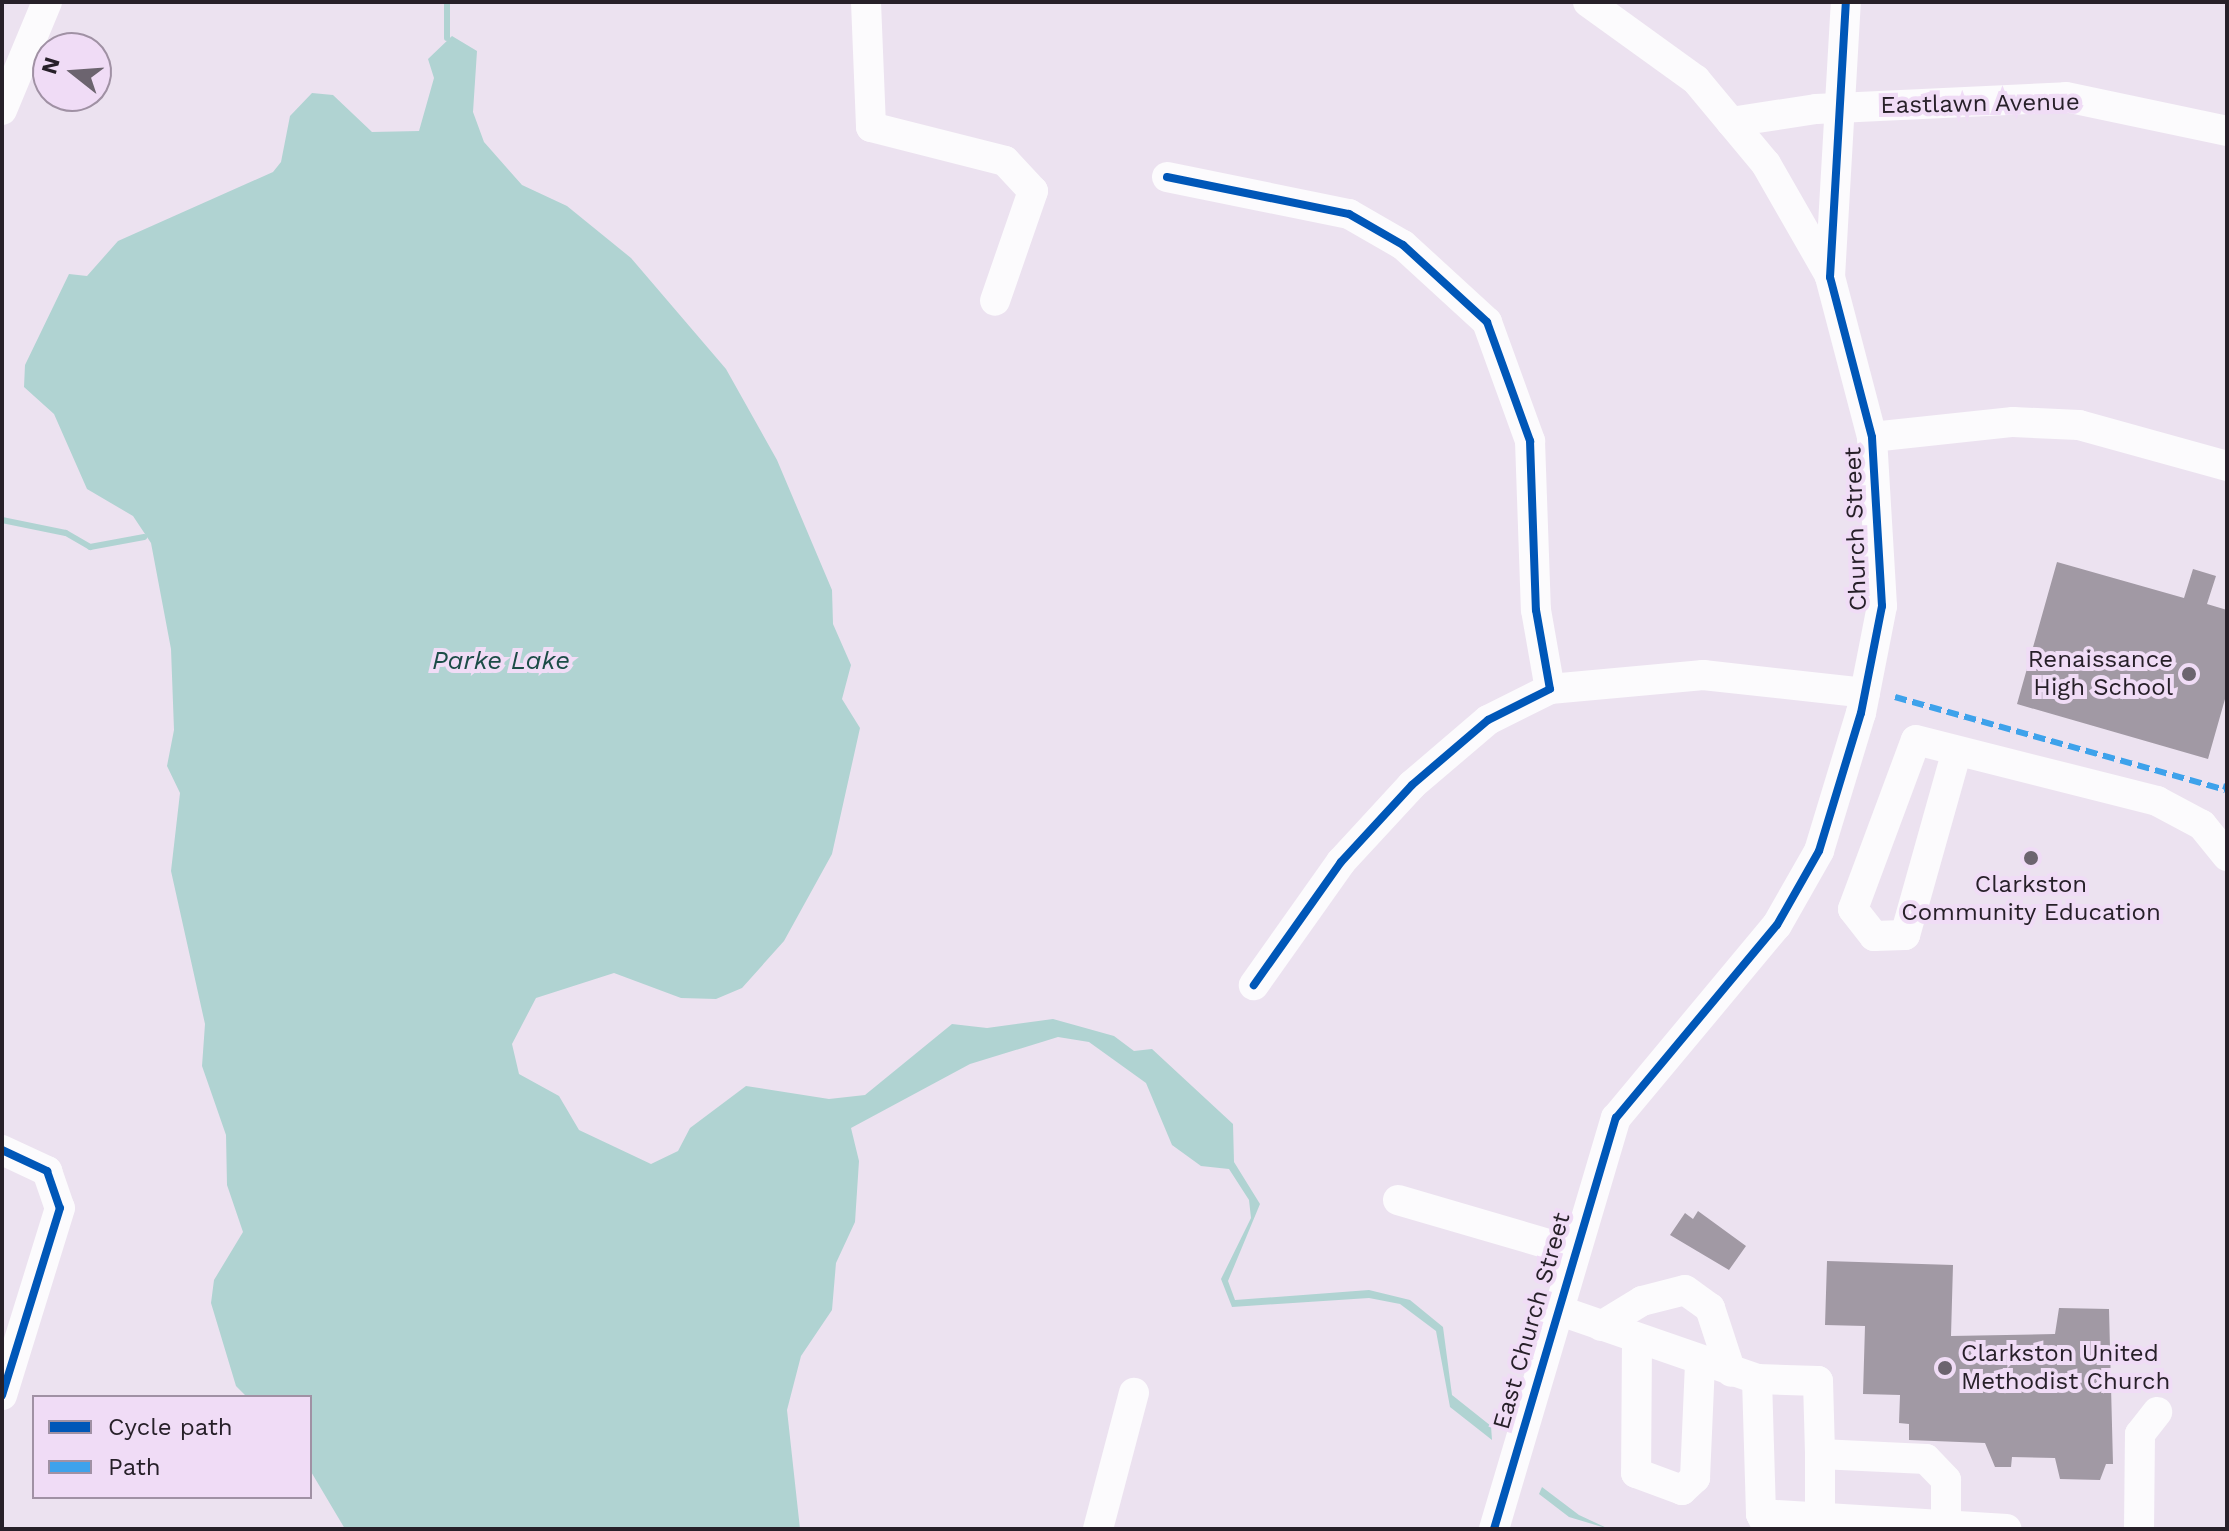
<!DOCTYPE html>
<html>
<head>
<meta charset="utf-8">
<style>
  body { margin:0 }
  #map { position:relative; width:2229px; height:1531px; overflow:hidden; background:#ece2f0; font-family:"Work Sans",sans-serif }
  div>[style] { position:absolute }
  .water>* { inset:0; background:#b0d3d2 }
  .stream>* { height:6px; margin:-3px; padding:0 3px; transform-origin:3px; border-radius:3px; background:#b0d3d2 }
  .building>* { inset:0; background:#a199a4 }
  .minor>* { height:30px; margin:-15px; padding:0 15px; transform-origin:15px; border-radius:15px; background:#fcfbfd }
  .quiet>* { height:6px; margin-top:-3px; transform-origin:0; background:repeating-linear-gradient(90deg,#3ea2eb 0 12px,transparent 0 18px) }
  .cycleway>* { height:8px; margin:-4px; padding:0 4px; transform-origin:4px; border-radius:4px; background:#0057b8 }
  .dots>* { width:22px; height:22px; translate:-50% -50%; box-sizing:border-box; border:4px solid #f0dcf6; border-radius:50% }
  span { translate:-50% -50%; white-space:nowrap; text-align:center; line-height:1.15; -webkit-text-stroke:8px #f0dcf6; paint-order:stroke }
  .street-label { font-size:24px; color:#272029 }
  .poi-label { font-size:24px; color:#272029 }
  .right { translate:-100% -50%; text-align:right }
  .left { translate:0 -50%; text-align:left }
  .water-label { font-size:26px; color:#1c4c47; font-style:italic }
  .frame { position:absolute; inset:0; border:4px solid #272029; pointer-events:none }
  .legend { position:absolute; left:32px; top:1395px; width:280px; height:104px; box-sizing:border-box; background:#f0dcf6; border:2px solid #a091a4; margin:0; padding:10px 14px; list-style:none; font-size:24px; color:#272029 }
  .legend li { display:flex; align-items:center; gap:16px; height:40px }
  .legend b { width:40px; border:2px solid #a091a4 }
  .north { position:absolute; left:32px; top:32px; width:80px; height:80px; box-sizing:border-box; background:#f0dcf6; border:2px solid #a091a4; border-radius:50%; rotate:287deg; font-size:22px; font-weight:700; line-height:32px; text-align:center; color:#272029 }
  .north::after { content:''; display:block; margin:auto; width:28px; height:36px; background:#6c646f; clip-path:polygon(50% 0,100% 100%,50% 72%,0 100%) }
</style>
</head>
<body>
<div id="map">
  <div class="water">
    <div style="clip-path:polygon(452px 36px,477px 51px,473px 112px,484px 142px,522px 185px,567px 206px,631px 258px,726px 369px,777px 460px,832px 590px,833px 624px,851px 665px,842px 699px,860px 728px,832px 854px,784px 941px,742px 988px,716px 999px,681px 998px,614px 973px,536px 998px,512px 1044px,519px 1074px,559px 1096px,579px 1130px,651px 1164px,678px 1151px,690px 1128px,746px 1086px,829px 1099px,865px 1095px,952px 1024px,987px 1028px,1053px 1019px,1114px 1036px,1134px 1051px,1152px 1049px,1233px 1124px,1234px 1162px,1260px 1204px,1228px 1281px,1235px 1300px,1369px 1290px,1410px 1300px,1443px 1327px,1452px 1395px,1491px 1426px,1492px 1440px,1450px 1407px,1436px 1331px,1400px 1304px,1369px 1298px,1232px 1307px,1221px 1279px,1251px 1218px,1249px 1200px,1229px 1169px,1201px 1166px,1172px 1145px,1146px 1083px,1089px 1042px,1058px 1037px,970px 1064px,851px 1128px,859px 1161px,855px 1222px,836px 1263px,832px 1310px,801px 1356px,787px 1410px,800px 1529px,345px 1529px,310px 1470px,310px 1397px,247px 1397px,236px 1386px,211px 1303px,214px 1280px,243px 1232px,227px 1185px,226px 1135px,202px 1066px,205px 1024px,171px 871px,180px 793px,167px 766px,174px 730px,171px 649px,151px 543px,133px 516px,87px 489px,54px 414px,24px 387px,25px 365px,69px 274px,87px 276px,118px 241px,273px 172px,281px 162px,290px 116px,312px 93px,333px 95px,372px 132px,419px 131px,434px 78px,428px 59px)"></div>
    <div style="clip-path:polygon(1542px 1487px,1579px 1515px,1609px 1529px,1569px 1517px,1539px 1494px)"></div>
  </div>
  <div class="stream">
    <div style="left:447px;top:38px;width:36px;rotate:-90deg"></div>
    <div style="left:2px;top:520px;width:65px;rotate:11.5deg"></div>
    <div style="left:66px;top:533px;width:28px;rotate:30deg"></div>
    <div style="left:90px;top:547px;width:55px;rotate:-10.5deg"></div>
  </div>
  <div class="building">
    <div style="clip-path:polygon(2057px 562px,2184px 598px,2193px 569px,2216px 576px,2207px 604px,2227px 610px,2227px 692px,2208px 759px,2017px 704px)"></div>
    <div style="clip-path:polygon(1698px 1211px,1746px 1246px,1729px 1270px,1670px 1235px,1685px 1213px,1693px 1219px)"></div>
    <div style="clip-path:polygon(1827px 1261px,1953px 1265px,1951px 1336px,2055px 1334px,2059px 1308px,2109px 1309px,2113px 1464px,2106px 1464px,2100px 1480px,2060px 1479px,2055px 1458px,2012px 1457px,2011px 1467px,1995px 1467px,1985px 1443px,1909px 1440px,1909px 1424px,1899px 1423px,1900px 1395px,1863px 1394px,1865px 1326px,1825px 1325px)"></div>
  </div>
  <div class="minor">
    <div style="left:866px;top:2px;width:125px;rotate:87.7deg"></div>
    <div style="left:871px;top:127px;width:138px;rotate:14.2deg"></div>
    <div style="left:1005px;top:161px;width:41px;rotate:47deg"></div>
    <div style="left:1033px;top:191px;width:116px;rotate:109.1deg"></div>
    <div style="left:1588px;top:2px;width:133px;rotate:35.8deg"></div>
    <div style="left:1696px;top:80px;width:109px;rotate:50.2deg"></div>
    <div style="left:1766px;top:164px;width:127px;rotate:60.2deg"></div>
    <div style="left:2px;top:110px;width:117px;rotate:-67.4deg"></div>
    <div style="left:1731px;top:122px;width:86px;rotate:-8.7deg"></div>
    <div style="left:1816px;top:109px;width:250px;rotate:-2.7deg"></div>
    <div style="left:2066px;top:97px;width:165px;rotate:11.9deg"></div>
    <div style="left:1167px;top:177px;width:186px;rotate:11.5deg"></div>
    <div style="left:1349px;top:214px;width:62px;rotate:29.9deg"></div>
    <div style="left:1403px;top:245px;width:114px;rotate:42.5deg"></div>
    <div style="left:1487px;top:322px;width:127px;rotate:70.1deg"></div>
    <div style="left:1530px;top:441px;width:169px;rotate:88deg"></div>
    <div style="left:1536px;top:610px;width:80px;rotate:80deg"></div>
    <div style="left:1550px;top:689px;width:69px;rotate:153.4deg"></div>
    <div style="left:1488px;top:720px;width:100px;rotate:139.5deg"></div>
    <div style="left:1412px;top:785px;width:105px;rotate:132.7deg"></div>
    <div style="left:1341px;top:862px;width:151px;rotate:125.3deg"></div>
    <div style="left:1872px;top:437px;width:142px;rotate:-6.1deg"></div>
    <div style="left:2013px;top:422px;width:66px;rotate:2.6deg"></div>
    <div style="left:2079px;top:425px;width:154px;rotate:15.5deg"></div>
    <div style="left:1550px;top:689px;width:154px;rotate:-5.2deg"></div>
    <div style="left:1703px;top:675px;width:163px;rotate:6.3deg"></div>
    <div style="left:1956px;top:754px;width:188px;rotate:105.7deg"></div>
    <div style="left:1905px;top:935px;width:31px;rotate:178deg"></div>
    <div style="left:1874px;top:936px;width:34px;rotate:-128deg"></div>
    <div style="left:1853px;top:909px;width:180px;rotate:-69.6deg"></div>
    <div style="left:1916px;top:740px;width:249px;rotate:14.2deg"></div>
    <div style="left:2157px;top:801px;width:51px;rotate:28.1deg"></div>
    <div style="left:2202px;top:825px;width:40px;rotate:51deg"></div>
    <div style="left:2px;top:1150px;width:50px;rotate:25deg"></div>
    <div style="left:47px;top:1171px;width:39px;rotate:71deg"></div>
    <div style="left:60px;top:1208px;width:196px;rotate:107.2deg"></div>
    <div style="left:1398px;top:1200px;width:181px;rotate:16.3deg"></div>
    <div style="left:1555px;top:1309px;width:214px;rotate:19.1deg"></div>
    <div style="left:1757px;top:1379px;width:135px;rotate:88.3deg"></div>
    <div style="left:1761px;top:1514px;width:17px;rotate:65deg"></div>
    <div style="left:1601px;top:1326px;width:48px;rotate:-31.4deg"></div>
    <div style="left:1642px;top:1301px;width:44px;rotate:-14.3deg"></div>
    <div style="left:1685px;top:1290px;width:31px;rotate:36deg"></div>
    <div style="left:1710px;top:1308px;width:67px;rotate:71.8deg"></div>
    <div style="left:1637px;top:1340px;width:133px;rotate:90.4deg"></div>
    <div style="left:1636px;top:1473px;width:49px;rotate:20.3deg"></div>
    <div style="left:1682px;top:1490px;width:18px;rotate:-43deg"></div>
    <div style="left:1695px;top:1478px;width:115px;rotate:-87.5deg"></div>
    <div style="left:1757px;top:1379px;width:61px;rotate:1.9deg"></div>
    <div style="left:1818px;top:1381px;width:73px;rotate:88.4deg"></div>
    <div style="left:1820px;top:1454px;width:106px;rotate:2.7deg"></div>
    <div style="left:1926px;top:1459px;width:29px;rotate:46deg"></div>
    <div style="left:1946px;top:1480px;width:49px;rotate:90deg"></div>
    <div style="left:1820px;top:1454px;width:63px;rotate:90deg"></div>
    <div style="left:1761px;top:1514px;width:246px;rotate:3.5deg"></div>
    <div style="left:1098px;top:1529px;width:141px;rotate:-75.2deg"></div>
    <div style="left:1494px;top:1529px;width:429px;rotate:-73.5deg"></div>
    <div style="left:1616px;top:1118px;width:251px;rotate:-50.2deg"></div>
    <div style="left:1777px;top:925px;width:85px;rotate:-60.4deg"></div>
    <div style="left:1819px;top:851px;width:144px;rotate:-73.1deg"></div>
    <div style="left:1861px;top:713px;width:109px;rotate:-78.9deg"></div>
    <div style="left:1882px;top:606px;width:169px;rotate:-93.4deg"></div>
    <div style="left:1872px;top:437px;width:165px;rotate:-104.7deg"></div>
    <div style="left:1830px;top:277px;width:275px;rotate:-86.7deg"></div>
    <div style="left:2139px;top:1529px;width:95px;rotate:-89.4deg"></div>
    <div style="left:2140px;top:1434px;width:28px;rotate:-52deg"></div>
  </div>
  <div class="quiet">
    <div style="left:1895px;top:697px;width:343px;rotate:15.7deg"></div>
    <div style="left:2225px;top:790px;width:6px;rotate:-72deg"></div>
  </div>
  <div class="cycleway">
    <div style="left:1167px;top:177px;width:186px;rotate:11.5deg"></div>
    <div style="left:1349px;top:214px;width:62px;rotate:29.9deg"></div>
    <div style="left:1403px;top:245px;width:114px;rotate:42.5deg"></div>
    <div style="left:1487px;top:322px;width:127px;rotate:70.1deg"></div>
    <div style="left:1530px;top:441px;width:169px;rotate:88deg"></div>
    <div style="left:1536px;top:610px;width:80px;rotate:80deg"></div>
    <div style="left:1550px;top:689px;width:69px;rotate:153.4deg"></div>
    <div style="left:1488px;top:720px;width:100px;rotate:139.5deg"></div>
    <div style="left:1412px;top:785px;width:105px;rotate:132.7deg"></div>
    <div style="left:1341px;top:862px;width:151px;rotate:125.3deg"></div>
    <div style="left:2px;top:1150px;width:50px;rotate:25deg"></div>
    <div style="left:47px;top:1171px;width:39px;rotate:71deg"></div>
    <div style="left:60px;top:1208px;width:196px;rotate:107.2deg"></div>
    <div style="left:1494px;top:1529px;width:429px;rotate:-73.5deg"></div>
    <div style="left:1616px;top:1118px;width:251px;rotate:-50.2deg"></div>
    <div style="left:1777px;top:925px;width:85px;rotate:-60.4deg"></div>
    <div style="left:1819px;top:851px;width:144px;rotate:-73.1deg"></div>
    <div style="left:1861px;top:713px;width:109px;rotate:-78.9deg"></div>
    <div style="left:1882px;top:606px;width:169px;rotate:-93.4deg"></div>
    <div style="left:1872px;top:437px;width:165px;rotate:-104.7deg"></div>
    <div style="left:1830px;top:277px;width:275px;rotate:-86.7deg"></div>
  </div>
  <div class="dots">
    <div style="left:2189px;top:674px;background:#6c646f"></div>
    <div style="left:2031px;top:858px;background:#6c646f"></div>
    <div style="left:1945px;top:1368px;background:#6c646f"></div>
  </div>
  <div class="street-label">
    <span style="left:1980px;top:104px;rotate:-1deg">Eastlawn Avenue</span>
    <span style="left:1856px;top:529px;rotate:-92deg">Church Street</span>
    <span style="left:1532px;top:1321px;rotate:-74deg">East Church Street</span>
  </div>
  <div class="poi-label">
    <span class="right" style="left:2173px;top:674px">Renaissance<br>High School</span>
    <span style="left:2031px;top:899px">Clarkston<br>Community Education</span>
    <span class="left" style="left:1961px;top:1368px">Clarkston United<br>Methodist Church</span>
  </div>
  <div class="water-label">
    <span style="left:501px;top:661px">Parke Lake</span>
  </div>
  <div class="frame"></div>
  <ul class="legend">
  <li><b style="height:10px;background:#0057b8"></b>Cycle path</li>
  <li><b style="height:10px;background:#3ea2eb"></b>Path</li>
  </ul>
  <div class="north">N</div>
</div>
</body>
</html>
